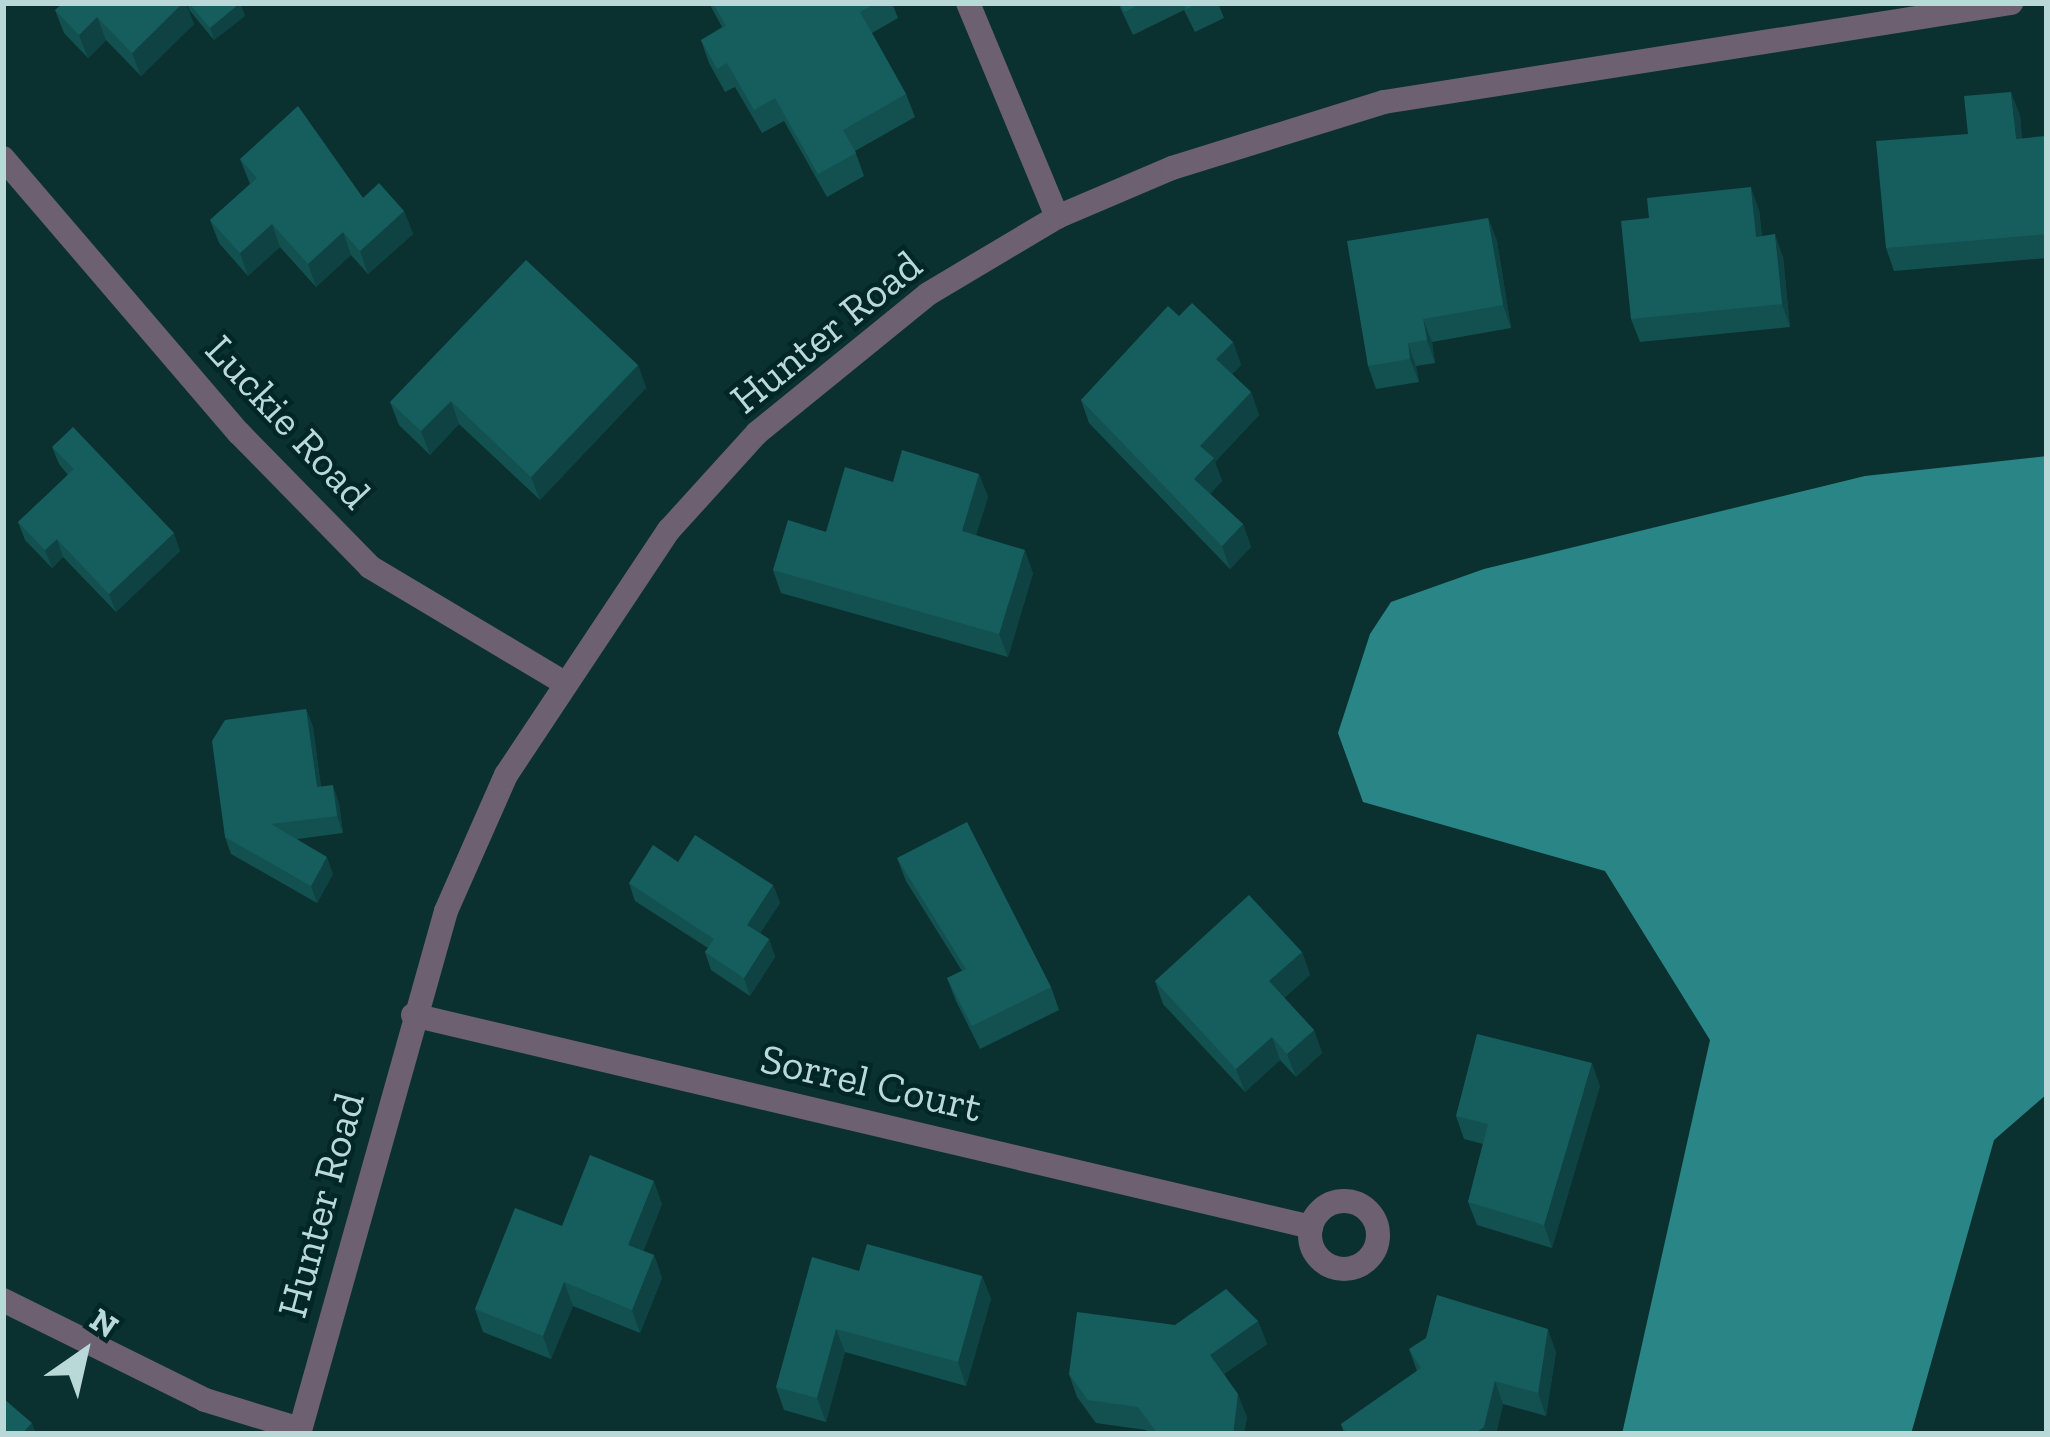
<!DOCTYPE html>
<html>
<head>
<meta charset="utf-8">
<style>
  body { margin:0 }
  #map { position:relative; width:2050px; height:1437px; overflow:hidden; background:#0b3030; font-family:"Zilla Slab",serif }
  div>[style] { position:absolute }
  .water>* { inset:0; background:#2a8686 }
  .street>* { height:24px; margin:-12px; padding:0 12px; transform-origin:12px; border-radius:12px; background:#6c6071 }
  .street>.ring { margin:-12px; padding:0; box-sizing:content-box; background:none; border:24px solid #6c6071; border-radius:50% }
  .wall>* { inset:0; background:#135151 }
  .shaded-wall>* { inset:0; background:#0f4242 }
  .building>* { inset:0; background:#165e5e }
  span { translate:-50% -50%; white-space:nowrap; text-align:center; line-height:1.15; -webkit-text-stroke:9px #012626; paint-order:stroke }
  .street-label { font-size:42px; color:#b9d9d8 }
  .frame { position:absolute; inset:0; border:6px solid #b9d9d8; pointer-events:none }
  .north { position:absolute; left:24px; top:1293px; width:120px; height:120px; -webkit-text-stroke:9px #012626; paint-order:stroke; rotate:34deg; font-size:33px; font-weight:700; line-height:48px; text-align:center; color:#b9d9d8 }
  .north::after { content:''; display:block; margin:auto; width:42px; height:54px; background:#b9d9d8; clip-path:polygon(50% 0,100% 100%,50% 72%,0 100%) }
</style>
</head>
<body>
<div id="map">
  <div class="water">
    <div style="clip-path:polygon(2047px 456px,2047px 1094px,1994px 1140px,1911px 1434px,1622px 1434px,1710px 1040px,1605px 871px,1363px 802px,1338px 733px,1370px 634px,1391px 602px,1484px 569px,1865px 476px)"></div>
  </div>
  <div class="street">
    <div style="left:968px;top:3px;width:232px;rotate:67.4deg"></div>
    <div style="left:3px;top:158px;width:362px;rotate:49.4deg"></div>
    <div style="left:239px;top:433px;width:187px;rotate:45.6deg"></div>
    <div style="left:370px;top:567px;width:225px;rotate:30.8deg"></div>
    <div style="left:413px;top:1015px;width:923px;rotate:13.28deg"></div>
    <div class="ring" style="left:1310px;top:1201px;width:44px;height:44px"></div>
    <div style="left:3px;top:1300px;width:225px;rotate:26.3deg"></div>
    <div style="left:205px;top:1400px;width:99px;rotate:17deg"></div>
    <div style="left:299px;top:1434px;width:543px;rotate:-74.3deg"></div>
    <div style="left:446px;top:911px;width:149px;rotate:-66.2deg"></div>
    <div style="left:506px;top:775px;width:294px;rotate:-56.4deg"></div>
    <div style="left:669px;top:530px;width:131px;rotate:-47.8deg"></div>
    <div style="left:757px;top:433px;width:220px;rotate:-39.1deg"></div>
    <div style="left:928px;top:294px;width:150px;rotate:-30.8deg"></div>
    <div style="left:1057px;top:217px;width:125px;rotate:-23.1deg"></div>
    <div style="left:1172px;top:168px;width:222px;rotate:-17.3deg"></div>
    <div style="left:1384px;top:102px;width:635px;rotate:-8.97deg"></div>
  </div>
  <div class="wall">
    <div style="clip-path:polygon(187px 3px,240px 3px,245px 16px,214px 40px,190px 11px)"></div>
    <div style="clip-path:polygon(709px 3px,892px 3px,898px 18px,872px 33px,906px 94px,915px 117px,855px 151px,864px 176px,827px 197px,784px 121px,762px 133px,735px 87px,725px 92px,709px 63px,701px 40px,722px 27px)"></div>
    <div style="clip-path:polygon(1118px 3px,1218px 3px,1224px 18px,1195px 32px,1184px 10px,1133px 35px)"></div>
    <div style="clip-path:polygon(55px 10px,194px 24px,141px 76px,106px 40px,88px 58px,64px 33px)"></div>
    <div style="clip-path:polygon(2020px 115px,2022px 139px,2047px 141px,2047px 258px,1894px 271px,1886px 248px,1968px 134px)"></div>
    <div style="clip-path:polygon(240px 159px,404px 211px,413px 234px,368px 274px,351px 255px,316px 287px,280px 247px,248px 276px,219px 243px,210px 220px,250px 184px)"></div>
    <div style="clip-path:polygon(1759px 210px,1762px 236px,1783px 257px,1790px 327px,1640px 342px,1631px 319px)"></div>
    <div style="clip-path:polygon(1488px 218px,1497px 241px,1511px 328px,1432px 342px,1435px 363px,1416px 366px,1419px 382px,1376px 389px,1368px 366px)"></div>
    <div style="clip-path:polygon(1179px 316px,1233px 342px,1241px 365px,1232px 374px,1251px 392px,1259px 415px,1215px 462px,1222px 481px,1210px 494px,1243px 524px,1251px 547px,1230px 569px,1089px 423px,1081px 400px)"></div>
    <div style="clip-path:polygon(638px 365px,646px 388px,540px 500px,459px 424px,430px 455px,399px 425px,390px 402px)"></div>
    <div style="clip-path:polygon(52px 447px,180px 551px,116px 612px,63px 557px,52px 568px,25px 540px,18px 522px,68px 475px,59px 464px)"></div>
    <div style="clip-path:polygon(979px 474px,988px 497px,976px 535px,1033px 573px,1008px 657px,781px 593px,773px 570px,893px 482px)"></div>
    <div style="clip-path:polygon(306px 709px,313px 727px,321px 787px,339px 803px,343px 833px,297px 839px,333px 874px,317px 903px,231px 854px,225px 837px)"></div>
    <div style="clip-path:polygon(897px 858px,1051px 987px,1059px 1010px,980px 1049px,956px 1001px,947px 978px,962px 971px,906px 881px)"></div>
    <div style="clip-path:polygon(678px 862px,773px 885px,780px 903px,760px 933px,769px 939px,775px 957px,750px 996px,711px 970px,705px 952px,708px 948px,635px 901px,629px 883px)"></div>
    <div style="clip-path:polygon(1302px 952px,1310px 975px,1284px 998px,1314px 1030px,1322px 1053px,1296px 1077px,1280px 1060px,1245px 1092px,1163px 1004px,1155px 981px)"></div>
    <div style="clip-path:polygon(1600px 1086px,1552px 1248px,1477px 1225px,1468px 1202px,1483px 1144px,1464px 1139px,1456px 1116px)"></div>
    <div style="clip-path:polygon(662px 1204px,643px 1251px,654px 1255px,662px 1278px,640px 1333px,573px 1306px,551px 1359px,483px 1332px,475px 1309px,562px 1226px)"></div>
    <div style="clip-path:polygon(859px 1271px,982px 1276px,991px 1299px,966px 1386px,845px 1352px,826px 1422px,784px 1410px,776px 1387px)"></div>
    <div style="clip-path:polygon(1258px 1321px,1267px 1344px,1224px 1374px,1247px 1417px,1244px 1434px,1149px 1434px,1146px 1430px,1096px 1423px,1077px 1397px,1069px 1374px,1175px 1325px)"></div>
    <div style="clip-path:polygon(1409px 1349px,1556px 1352px,1546px 1416px,1503px 1404px,1496px 1434px,1344px 1434px,1341px 1424px,1417px 1371px)"></div>
  </div>
  <div class="shaded-wall">
    <div style="clip-path:polygon(183px 3px,186px 3px,194px 24px,141px 76px,132px 53px)"></div>
    <div style="clip-path:polygon(240px 3px,245px 16px,214px 40px,210px 28px)"></div>
    <div style="clip-path:polygon(97px 17px,106px 40px,88px 58px,79px 35px)"></div>
    <div style="clip-path:polygon(2011px 92px,2020px 115px,2024px 162px,2016px 139px)"></div>
    <div style="clip-path:polygon(1751px 187px,1759px 210px,1764px 260px,1756px 237px)"></div>
    <div style="clip-path:polygon(404px 211px,413px 234px,368px 274px,360px 251px)"></div>
    <div style="clip-path:polygon(1488px 218px,1497px 241px,1511px 328px,1503px 305px)"></div>
    <div style="clip-path:polygon(272px 224px,280px 247px,248px 276px,240px 253px)"></div>
    <div style="clip-path:polygon(343px 232px,351px 255px,316px 287px,308px 264px)"></div>
    <div style="clip-path:polygon(1775px 234px,1783px 257px,1790px 327px,1782px 304px)"></div>
    <div style="clip-path:polygon(1423px 319px,1432px 342px,1435px 363px,1427px 340px)"></div>
    <div style="clip-path:polygon(1233px 342px,1241px 365px,1224px 382px,1216px 359px)"></div>
    <div style="clip-path:polygon(1408px 343px,1416px 366px,1419px 382px,1410px 359px)"></div>
    <div style="clip-path:polygon(638px 365px,646px 388px,540px 500px,531px 477px)"></div>
    <div style="clip-path:polygon(1251px 392px,1259px 415px,1215px 462px,1222px 481px,1202px 502px,1194px 479px,1200px 446px)"></div>
    <div style="clip-path:polygon(451px 401px,459px 424px,430px 455px,421px 431px)"></div>
    <div style="clip-path:polygon(979px 474px,988px 497px,970px 554px,962px 531px)"></div>
    <div style="clip-path:polygon(1243px 524px,1251px 547px,1230px 569px,1222px 546px)"></div>
    <div style="clip-path:polygon(174px 533px,180px 551px,116px 612px,109px 594px)"></div>
    <div style="clip-path:polygon(57px 539px,63px 557px,52px 568px,45px 550px)"></div>
    <div style="clip-path:polygon(1025px 550px,1033px 573px,1008px 657px,999px 634px)"></div>
    <div style="clip-path:polygon(306px 709px,313px 727px,323px 805px,317px 787px)"></div>
    <div style="clip-path:polygon(333px 785px,339px 803px,343px 833px,337px 816px)"></div>
    <div style="clip-path:polygon(327px 857px,333px 874px,317px 903px,311px 886px)"></div>
    <div style="clip-path:polygon(773px 885px,780px 903px,754px 943px,747px 925px)"></div>
    <div style="clip-path:polygon(769px 939px,775px 957px,750px 996px,744px 978px)"></div>
    <div style="clip-path:polygon(1302px 952px,1310px 975px,1277px 1004px,1269px 981px)"></div>
    <div style="clip-path:polygon(1314px 1030px,1322px 1053px,1296px 1077px,1287px 1054px)"></div>
    <div style="clip-path:polygon(1272px 1037px,1280px 1060px,1245px 1092px,1236px 1069px)"></div>
    <div style="clip-path:polygon(1592px 1063px,1600px 1086px,1552px 1248px,1544px 1225px)"></div>
    <div style="clip-path:polygon(654px 1181px,662px 1204px,637px 1268px,628px 1245px)"></div>
    <div style="clip-path:polygon(654px 1255px,662px 1278px,640px 1333px,632px 1310px)"></div>
    <div style="clip-path:polygon(982px 1276px,991px 1299px,966px 1386px,958px 1362px)"></div>
    <div style="clip-path:polygon(564px 1282px,573px 1306px,551px 1359px,543px 1336px)"></div>
    <div style="clip-path:polygon(1258px 1321px,1267px 1344px,1218px 1378px,1210px 1355px)"></div>
    <div style="clip-path:polygon(836px 1329px,845px 1352px,826px 1422px,817px 1398px)"></div>
    <div style="clip-path:polygon(1548px 1329px,1556px 1352px,1546px 1416px,1538px 1393px)"></div>
    <div style="clip-path:polygon(1495px 1381px,1503px 1404px,1496px 1434px,1474px 1434px)"></div>
    <div style="clip-path:polygon(1238px 1394px,1247px 1417px,1244px 1434px,1233px 1434px)"></div>
    <div style="clip-path:polygon(32px 1423px,36px 1434px,22px 1434px)"></div>
  </div>
  <div class="building">
    <div style="clip-path:polygon(63px 3px,183px 3px,132px 53px,97px 17px,79px 35px,55px 10px)"></div>
    <div style="clip-path:polygon(189px 3px,240px 3px,210px 28px)"></div>
    <div style="clip-path:polygon(713px 3px,876px 3px,860px 12px,906px 94px,843px 130px,856px 153px,818px 174px,775px 98px,754px 110px,727px 63px,717px 69px,701px 40px,726px 26px)"></div>
    <div style="clip-path:polygon(1120px 3px,1143px 3px,1124px 12px)"></div>
    <div style="clip-path:polygon(1183px 3px,1200px 3px,1186px 9px)"></div>
    <div style="clip-path:polygon(2011px 92px,2016px 139px,2045px 136px,2047px 234px,1886px 248px,1876px 141px,1968px 134px,1964px 96px)"></div>
    <div style="clip-path:polygon(298px 106px,363px 198px,379px 183px,404px 211px,360px 251px,343px 232px,308px 264px,272px 224px,240px 253px,210px 220px,257px 178px,240px 159px)"></div>
    <div style="clip-path:polygon(1751px 187px,1756px 237px,1775px 234px,1782px 304px,1631px 319px,1621px 221px,1649px 218px,1647px 198px)"></div>
    <div style="clip-path:polygon(1488px 218px,1503px 305px,1423px 319px,1427px 340px,1408px 343px,1410px 359px,1368px 366px,1347px 241px)"></div>
    <div style="clip-path:polygon(526px 260px,638px 365px,531px 477px,451px 401px,421px 431px,390px 402px)"></div>
    <div style="clip-path:polygon(1192px 303px,1233px 342px,1216px 359px,1251px 392px,1200px 446px,1214px 458px,1194px 479px,1243px 524px,1222px 546px,1081px 400px,1168px 306px,1179px 316px)"></div>
    <div style="clip-path:polygon(73px 427px,174px 533px,109px 594px,57px 539px,45px 550px,18px 522px,74px 469px,52px 447px)"></div>
    <div style="clip-path:polygon(902px 450px,979px 474px,962px 531px,1025px 550px,999px 634px,773px 570px,788px 520px,826px 532px,845px 467px,893px 482px)"></div>
    <div style="clip-path:polygon(306px 709px,317px 787px,333px 785px,337px 816px,271px 824px,327px 857px,311px 886px,225px 837px,212px 741px,225px 720px)"></div>
    <div style="clip-path:polygon(967px 822px,1051px 987px,972px 1026px,947px 978px,966px 969px,897px 858px)"></div>
    <div style="clip-path:polygon(695px 835px,773px 885px,747px 925px,769px 939px,744px 978px,705px 952px,714px 939px,629px 883px,653px 845px,678px 862px)"></div>
    <div style="clip-path:polygon(1249px 895px,1302px 952px,1269px 981px,1314px 1030px,1287px 1054px,1272px 1037px,1236px 1069px,1155px 981px)"></div>
    <div style="clip-path:polygon(1477px 1034px,1592px 1063px,1544px 1225px,1468px 1202px,1488px 1124px,1456px 1116px)"></div>
    <div style="clip-path:polygon(590px 1155px,654px 1181px,628px 1245px,654px 1255px,632px 1310px,564px 1282px,543px 1336px,475px 1309px,515px 1208px,562px 1226px)"></div>
    <div style="clip-path:polygon(867px 1244px,982px 1276px,958px 1362px,836px 1329px,817px 1398px,776px 1387px,812px 1257px,859px 1271px)"></div>
    <div style="clip-path:polygon(1226px 1289px,1258px 1321px,1210px 1355px,1238px 1394px,1233px 1434px,1158px 1434px,1138px 1407px,1088px 1400px,1069px 1374px,1077px 1312px,1175px 1325px)"></div>
    <div style="clip-path:polygon(1437px 1295px,1548px 1329px,1538px 1393px,1495px 1381px,1484px 1427px,1474px 1434px,1347px 1434px,1341px 1424px,1421px 1368px,1409px 1349px,1426px 1338px)"></div>
    <div style="clip-path:polygon(4px 1399px,32px 1423px,22px 1434px,3px 1434px)"></div>
  </div>
  <div class="street-label">
    <span style="left:826px;top:332px;rotate:-39deg">Hunter Road</span>
    <span style="left:288px;top:422px;rotate:47deg">Luckie Road</span>
    <span style="left:871px;top:1083px;rotate:13deg">Sorrel Court</span>
    <span style="left:321px;top:1205px;rotate:-75deg">Hunter Road</span>
  </div>
  <div class="frame"></div>
  <div class="north">N</div>
</div>
</body>
</html>
